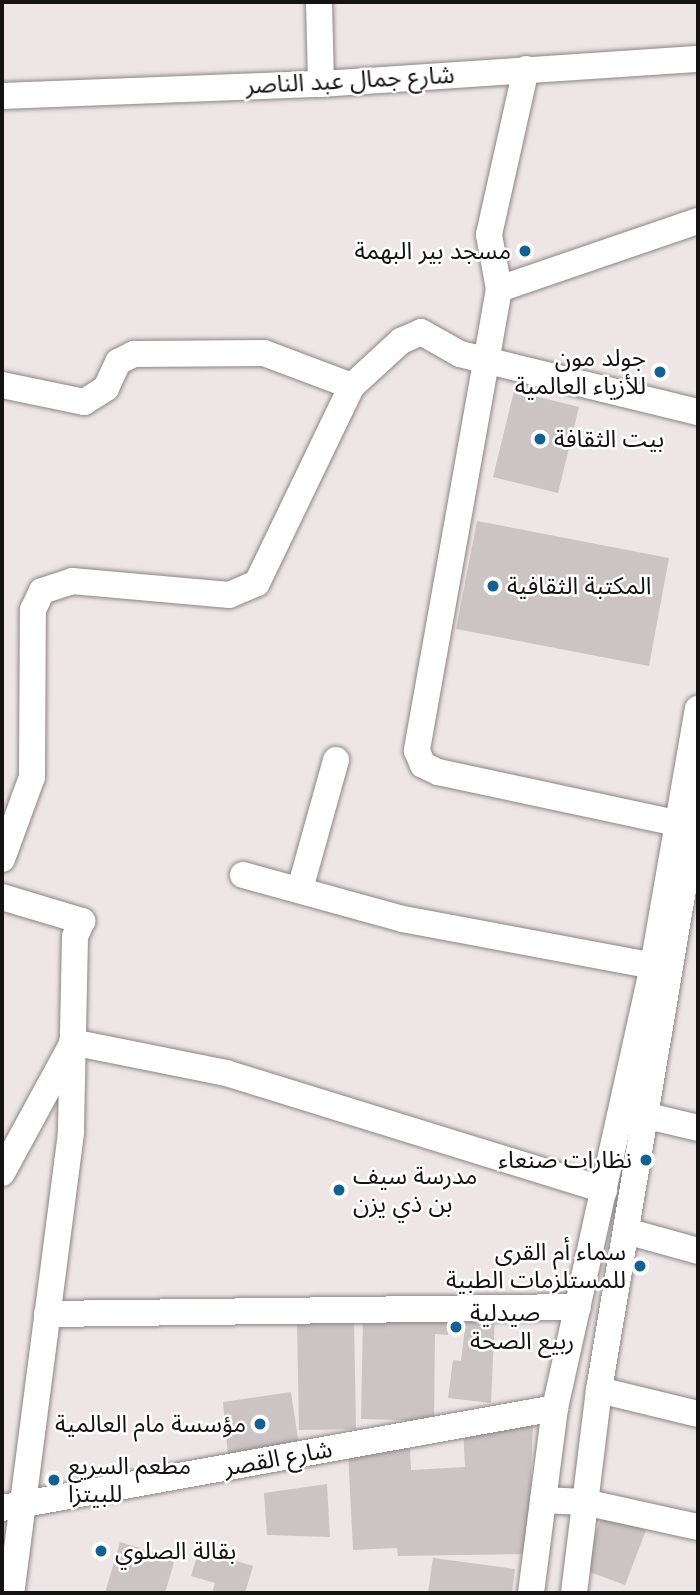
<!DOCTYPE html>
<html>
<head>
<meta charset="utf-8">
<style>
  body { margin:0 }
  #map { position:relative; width:700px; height:1595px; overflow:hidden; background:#eee5e6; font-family:"DM Sans","Noto Sans Arabic",sans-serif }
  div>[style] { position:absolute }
  .building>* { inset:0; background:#cbc3c4 }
  .roads { filter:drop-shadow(0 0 2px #8c8485) drop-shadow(0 0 2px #8c8485) }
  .minor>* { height:26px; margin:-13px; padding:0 13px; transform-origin:13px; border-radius:13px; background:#fff }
  .dots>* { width:19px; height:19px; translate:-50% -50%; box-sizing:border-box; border:4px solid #fff; border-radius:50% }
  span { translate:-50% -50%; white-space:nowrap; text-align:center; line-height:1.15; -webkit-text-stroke:5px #fff; paint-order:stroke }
  .street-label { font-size:24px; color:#151213 }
  .poi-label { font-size:24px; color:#151213 }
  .right { translate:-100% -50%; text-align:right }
  .left { translate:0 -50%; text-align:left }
  .frame { position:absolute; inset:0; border:4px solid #151213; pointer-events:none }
</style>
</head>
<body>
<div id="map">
  <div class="building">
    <div style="clip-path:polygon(514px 391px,579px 407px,558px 493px,493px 477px)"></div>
    <div style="clip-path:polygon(477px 521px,669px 558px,649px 666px,456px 629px)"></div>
    <div style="clip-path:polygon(467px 1312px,495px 1315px,491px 1403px,448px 1398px,453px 1360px,461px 1361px)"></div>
    <div style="clip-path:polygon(363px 1319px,448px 1321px,448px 1335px,435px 1334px,434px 1421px,361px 1419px)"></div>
    <div style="clip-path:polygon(354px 1321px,356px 1429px,299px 1430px,297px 1322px)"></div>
    <div style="clip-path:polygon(291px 1392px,299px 1446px,229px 1466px,223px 1402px)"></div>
    <div style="clip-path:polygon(533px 1424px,528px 1554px,398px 1556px,397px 1548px,353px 1550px,348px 1451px,410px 1448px,411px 1470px,465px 1467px,463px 1427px)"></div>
    <div style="clip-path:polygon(327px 1484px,330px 1537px,267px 1535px,264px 1493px)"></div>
    <div style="clip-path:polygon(603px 1514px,646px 1530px,625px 1585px,582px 1569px)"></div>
    <div style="clip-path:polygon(120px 1542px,175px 1559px,165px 1593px,105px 1593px)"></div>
    <div style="clip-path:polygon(199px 1550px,253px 1566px,245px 1593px,212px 1593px,215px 1583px,191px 1576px)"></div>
    <div style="clip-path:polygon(433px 1558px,515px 1569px,512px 1593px,428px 1593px)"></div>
  </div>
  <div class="roads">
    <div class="minor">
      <div style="left:319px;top:2px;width:82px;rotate:88.6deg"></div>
      <div style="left:526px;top:69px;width:170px;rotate:102.6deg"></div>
      <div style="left:489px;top:235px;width:55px;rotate:79.5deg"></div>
      <div style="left:499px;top:289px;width:469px;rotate:100.1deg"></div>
      <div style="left:417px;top:751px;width:15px;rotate:67deg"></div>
      <div style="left:423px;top:765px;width:17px;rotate:25deg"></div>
      <div style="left:438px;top:772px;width:243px;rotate:12.1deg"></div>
      <div style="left:2px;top:96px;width:319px;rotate:-2.2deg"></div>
      <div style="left:321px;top:84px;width:378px;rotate:-3.8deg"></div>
      <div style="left:499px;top:289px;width:210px;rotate:-18.9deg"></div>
      <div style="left:2px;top:385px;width:84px;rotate:11.7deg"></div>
      <div style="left:84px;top:402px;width:26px;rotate:-32deg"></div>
      <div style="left:106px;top:388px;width:29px;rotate:-65deg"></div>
      <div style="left:118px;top:362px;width:18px;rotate:-27deg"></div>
      <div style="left:134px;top:354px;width:130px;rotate:-0.4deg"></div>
      <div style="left:264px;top:353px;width:94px;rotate:20.6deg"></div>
      <div style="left:2px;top:859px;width:87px;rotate:-69.9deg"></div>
      <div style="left:32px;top:777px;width:167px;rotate:-89.7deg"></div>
      <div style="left:33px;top:610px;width:21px;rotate:-65deg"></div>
      <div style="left:42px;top:591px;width:32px;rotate:-18deg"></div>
      <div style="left:72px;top:581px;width:158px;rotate:5.1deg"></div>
      <div style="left:229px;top:595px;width:30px;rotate:-23deg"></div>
      <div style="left:257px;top:583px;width:219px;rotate:-64.3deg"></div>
      <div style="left:352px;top:386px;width:67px;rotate:-42.6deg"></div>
      <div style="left:401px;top:341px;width:22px;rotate:-24deg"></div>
      <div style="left:421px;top:332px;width:45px;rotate:29.4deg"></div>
      <div style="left:460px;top:354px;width:245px;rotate:13.7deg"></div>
      <div style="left:243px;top:875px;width:166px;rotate:15.4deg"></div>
      <div style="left:403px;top:919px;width:254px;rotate:10.6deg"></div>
      <div style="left:300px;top:889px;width:134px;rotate:-74.4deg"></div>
      <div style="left:2px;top:897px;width:84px;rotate:16.7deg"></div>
      <div style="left:82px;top:921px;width:17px;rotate:114deg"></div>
      <div style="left:75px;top:937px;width:196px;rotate:91.2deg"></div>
      <div style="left:71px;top:1133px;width:464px;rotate:97.4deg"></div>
      <div style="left:72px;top:1042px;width:157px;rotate:11.4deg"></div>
      <div style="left:226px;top:1073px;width:396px;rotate:17.2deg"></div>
      <div style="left:648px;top:1116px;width:51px;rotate:13.5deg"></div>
      <div style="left:2px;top:1173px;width:145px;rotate:-61.5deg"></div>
      <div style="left:626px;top:1231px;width:75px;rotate:15.5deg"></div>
      <div style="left:47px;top:1314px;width:531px;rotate:-0.76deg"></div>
      <div style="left:599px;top:1390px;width:102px;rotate:13.6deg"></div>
      <div style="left:543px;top:1500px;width:41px;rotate:2.8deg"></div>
      <div style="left:584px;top:1502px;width:117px;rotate:12.4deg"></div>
      <div style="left:2px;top:1508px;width:562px;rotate:-10.25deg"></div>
      <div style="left:531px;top:1593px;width:187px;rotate:-82.6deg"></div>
      <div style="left:555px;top:1408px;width:453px;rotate:-77.5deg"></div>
      <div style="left:653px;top:966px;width:261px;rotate:-80.1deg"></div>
      <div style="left:574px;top:1593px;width:205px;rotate:-83deg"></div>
      <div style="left:599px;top:1390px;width:598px;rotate:-80.47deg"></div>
    </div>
  </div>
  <div class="dots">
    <div style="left:525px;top:251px;background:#136093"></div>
    <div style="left:660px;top:372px;background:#136093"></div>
    <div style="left:540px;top:439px;background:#136093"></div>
    <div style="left:493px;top:586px;background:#136093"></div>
    <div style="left:646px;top:1160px;background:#136093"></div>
    <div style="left:339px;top:1190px;background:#136093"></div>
    <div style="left:640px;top:1266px;background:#136093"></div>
    <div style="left:456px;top:1327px;background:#136093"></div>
    <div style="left:260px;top:1424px;background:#136093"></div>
    <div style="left:54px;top:1480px;background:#136093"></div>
    <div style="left:101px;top:1551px;background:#136093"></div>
  </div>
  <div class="street-label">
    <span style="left:350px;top:80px;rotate:-3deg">شارع جمال عبد الناصر</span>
    <span style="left:278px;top:1458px;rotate:-10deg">شارع القصر</span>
  </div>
  <div class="poi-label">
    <span class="right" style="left:511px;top:251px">مسجد بير البهمة</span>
    <span class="right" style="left:646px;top:372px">جولد مون<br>للأزياء العالمية</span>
    <span class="left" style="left:554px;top:439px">بيت الثقافة</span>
    <span class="left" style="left:507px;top:586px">المكتبة الثقافية</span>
    <span class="right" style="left:632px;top:1160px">نظارات صنعاء</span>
    <span class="left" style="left:353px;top:1190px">مدرسة سيف<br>بن ذي يزن</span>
    <span class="right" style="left:626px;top:1266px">سماء أم القرى<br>للمستلزمات الطبية</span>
    <span class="left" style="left:470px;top:1327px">صيدلية<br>ربيع الصحة</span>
    <span class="right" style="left:246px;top:1424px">مؤسسة مام العالمية</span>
    <span class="left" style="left:68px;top:1480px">مطعم السريع<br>للبيتزا</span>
    <span class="left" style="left:115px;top:1551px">بقالة الصلوي</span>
  </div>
  <div class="frame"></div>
</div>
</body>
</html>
